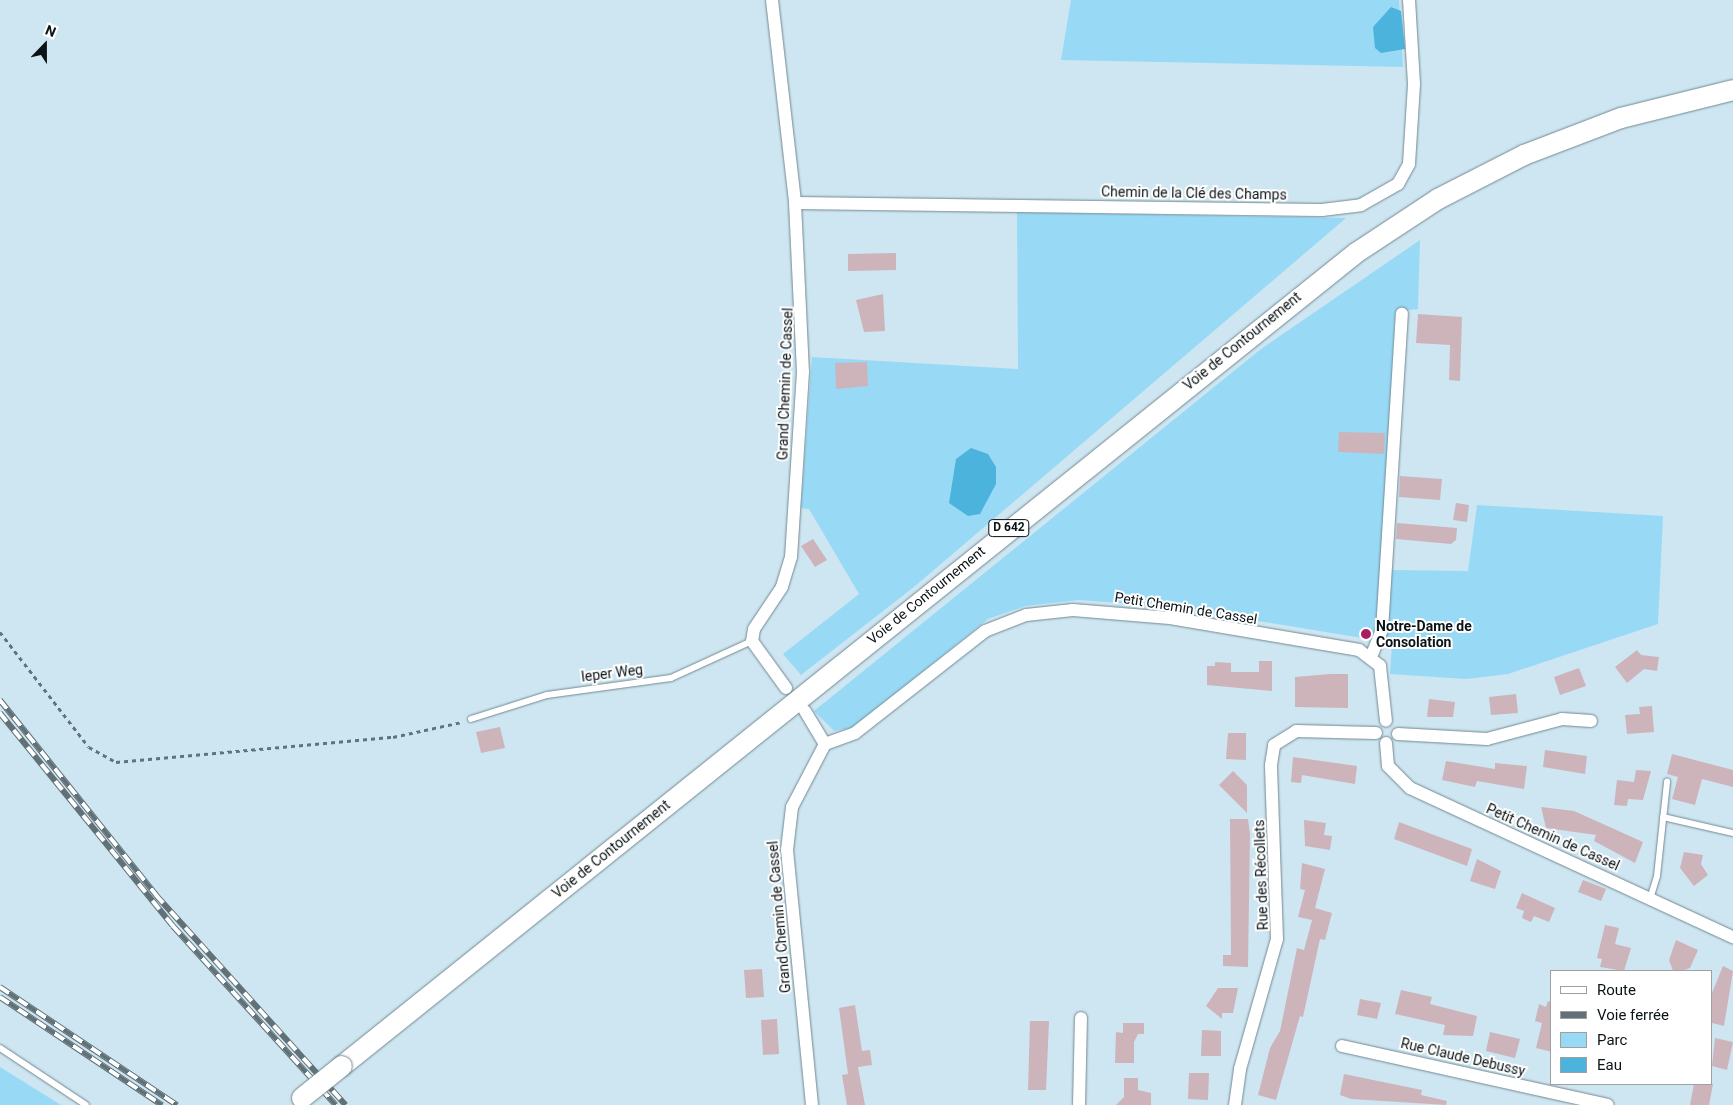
<!DOCTYPE html>
<html>
<head>
<meta charset="utf-8">
<style>
  body { margin:0 }
  #map { position:relative; width:1733px; height:1105px; overflow:hidden; background:#cee6f1; font-family:Roboto,sans-serif }
  div>[style] { position:absolute }
  .green>* { inset:0; background:#98daf6 }
  .water>* { inset:0; background:#4cb4dc }
  .building>* { inset:0; background:#cdb4bb }
  .path>* { height:2.5px; margin-top:-1.25px; transform-origin:0; background:repeating-linear-gradient(90deg,#627279 0 4px,transparent 0 8px) }
  .roads { filter:drop-shadow(0 0 1px #728892) drop-shadow(0 0 1px #728892) }
  .service>* { height:6px; margin:-3px; padding:0 3px; transform-origin:3px; border-radius:3px; background:#fff }
  .minor>* { height:12px; margin:-6px; padding:0 6px; transform-origin:6px; border-radius:6px; background:#fff }
  .trunk>* { height:20px; margin:-10px; padding:0 10px; transform-origin:10px; border-radius:10px; background:#fff }
  .rail>* { height:5.5px; margin-top:-2.75px; transform-origin:0; background:repeating-linear-gradient(90deg,#fff 0 11px,#617177 0 22px); box-sizing:border-box; border-block:1px solid #617177 }
  .bridges { filter:drop-shadow(0 0 1px #728892) drop-shadow(0 0 1px #728892) }
  .trunk-bridge>* { height:20px; margin:-10px; padding:0 10px; transform-origin:10px; border-radius:10px; background:#fff }
  .dots>* { width:14px; height:14px; translate:-50% -50%; box-sizing:border-box; border:2px solid #fff; border-radius:50% }
  span { translate:-50% -50%; white-space:nowrap; text-align:center; line-height:1.15; -webkit-text-stroke:4px #fff; paint-order:stroke }
  .shield-label span { padding:1px 4px; background:#fff; border:1px solid; border-radius:4px; -webkit-text-stroke-width:0 }
  .shield-label { font-size:12px; color:#0a1316; font-weight:700 }
  .street-label { font-size:14px; color:#0a1316 }
  .poi-label { font-size:14px; color:#0a1316; font-weight:700 }
  .left { translate:0 -50%; text-align:left }
  .legend { position:absolute; left:1550px; top:970px; width:162px; height:115px; box-sizing:border-box; background:#fff; border:1px solid #9da1a2; margin:0; padding:6px 9px; list-style:none; font-size:15px; color:#0a1316 }
  .legend li { display:flex; align-items:center; gap:10px; height:25px }
  .legend b { width:25px; border:1px solid #9da1a2 }
  .north { position:absolute; left:20px; top:20px; width:50px; height:50px; -webkit-text-stroke:4px #fff; paint-order:stroke; rotate:22deg; font-size:14px; font-weight:700; line-height:20px; text-align:center; color:#0a1316 }
  .north::after { content:''; display:block; margin:auto; width:18px; height:22px; background:#0a1316; clip-path:polygon(50% 0,100% 100%,50% 72%,0 100%) }
</style>
</head>
<body>
<div id="map">
  <div class="green">
    <div style="clip-path:polygon(1071px 0,1399px 0,1403px 67px,1061px 60px)"></div>
    <div style="clip-path:polygon(1017px 212px,1346px 218px,914px 587px,801px 675px,783px 654px,859px 594px,809px 509px,801px 508px,812px 357px,1018px 369px)"></div>
    <div style="clip-path:polygon(1420px 240px,1418px 309px,1395px 312px,1388px 460px,1390px 570px,1468px 571px,1477px 505px,1663px 516px,1658px 624px,1508px 674px,1466px 679px,1390px 674px,1392px 643px,1271px 623px,1134px 604px,1078px 600px,1025px 606px,988px 619px,852px 728px,834px 731px,814px 711px,1261px 349px)"></div>
    <div style="clip-path:polygon(0 1067px,61px 1105px,0 1105px)"></div>
  </div>
  <div class="water">
    <div style="clip-path:polygon(1391px 7px,1401px 11px,1405px 49px,1381px 53px,1375px 48px,1373px 27px)"></div>
    <div style="clip-path:polygon(971px 448px,988px 454px,996px 467px,996px 484px,980px 514px,968px 516px,949px 503px,956px 459px)"></div>
  </div>
  <div class="building">
    <div style="clip-path:polygon(896px 253px,896px 270px,848px 271px,848px 254px)"></div>
    <div style="clip-path:polygon(883px 294px,885px 331px,864px 332px,856px 300px)"></div>
    <div style="clip-path:polygon(1418px 314px,1462px 317px,1460px 381px,1449px 380px,1450px 345px,1416px 343px)"></div>
    <div style="clip-path:polygon(867px 362px,868px 386px,836px 389px,835px 363px)"></div>
    <div style="clip-path:polygon(1339px 432px,1385px 433px,1384px 454px,1338px 452px)"></div>
    <div style="clip-path:polygon(1400px 476px,1442px 479px,1440px 500px,1399px 497px)"></div>
    <div style="clip-path:polygon(1456px 503px,1469px 505px,1467px 522px,1453px 520px)"></div>
    <div style="clip-path:polygon(1397px 523px,1457px 528px,1456px 540px,1451px 544px,1396px 539px)"></div>
    <div style="clip-path:polygon(813px 539px,827px 560px,815px 567px,801px 546px)"></div>
    <div style="clip-path:polygon(1637px 650px,1641px 655px,1659px 657px,1657px 671px,1644px 669px,1627px 683px,1615px 667px)"></div>
    <div style="clip-path:polygon(1259px 661px,1272px 661px,1272px 691px,1207px 685px,1207px 666px,1215px 666px,1215px 662px,1231px 663px,1231px 672px,1259px 672px)"></div>
    <div style="clip-path:polygon(1579px 668px,1586px 686px,1560px 695px,1554px 677px)"></div>
    <div style="clip-path:polygon(1330px 674px,1348px 674px,1348px 708px,1295px 707px,1295px 677px)"></div>
    <div style="clip-path:polygon(1516px 694px,1518px 713px,1491px 715px,1489px 697px)"></div>
    <div style="clip-path:polygon(1429px 699px,1455px 702px,1453px 717px,1427px 717px)"></div>
    <div style="clip-path:polygon(1652px 706px,1654px 732px,1627px 734px,1625px 715px,1640px 714px,1639px 707px)"></div>
    <div style="clip-path:polygon(500px 727px,505px 748px,481px 753px,476px 732px)"></div>
    <div style="clip-path:polygon(1228px 733px,1246px 733px,1246px 760px,1226px 759px)"></div>
    <div style="clip-path:polygon(1545px 750px,1587px 756px,1585px 774px,1543px 767px)"></div>
    <div style="clip-path:polygon(1672px 754px,1733px 770px,1733px 787px,1702px 779px,1695px 805px,1672px 799px,1678px 777px,1667px 774px)"></div>
    <div style="clip-path:polygon(1293px 757px,1357px 766px,1355px 784px,1302px 775px,1301px 783px,1291px 782px)"></div>
    <div style="clip-path:polygon(1446px 761px,1495px 769px,1495px 763px,1527px 766px,1524px 789px,1477px 781px,1475px 787px,1442px 780px)"></div>
    <div style="clip-path:polygon(1636px 770px,1651px 771px,1643px 800px,1628px 799px,1627px 806px,1614px 805px,1617px 780px,1634px 782px)"></div>
    <div style="clip-path:polygon(1233px 771px,1247px 785px,1247px 813px,1219px 785px)"></div>
    <div style="clip-path:polygon(1541px 807px,1574px 811px,1643px 842px,1635px 863px,1594px 841px,1596px 835px,1546px 828px)"></div>
    <div style="clip-path:polygon(1230px 819px,1248px 819px,1250px 834px,1248px 967px,1223px 966px,1223px 955px,1231px 955px)"></div>
    <div style="clip-path:polygon(1304px 820px,1326px 823px,1324px 835px,1332px 836px,1330px 850px,1305px 846px)"></div>
    <div style="clip-path:polygon(1399px 822px,1472px 849px,1467px 866px,1394px 839px)"></div>
    <div style="clip-path:polygon(1684px 852px,1703px 855px,1701px 864px,1708px 875px,1694px 886px,1680px 868px)"></div>
    <div style="clip-path:polygon(1477px 859px,1501px 871px,1495px 889px,1470px 881px)"></div>
    <div style="clip-path:polygon(1302px 863px,1325px 869px,1315px 908px,1332px 913px,1325px 940px,1320px 939px,1303px 1017px,1300px 1016px,1276px 1100px,1258px 1095px,1270px 1048px,1280px 1031px,1297px 948px,1304px 950px,1312px 920px,1298px 917px,1305px 890px,1300px 889px)"></div>
    <div style="clip-path:polygon(1583px 880px,1606px 889px,1601px 901px,1578px 892px)"></div>
    <div style="clip-path:polygon(1522px 893px,1555px 908px,1549px 922px,1534px 916px,1531px 922px,1522px 918px,1524px 911px,1516px 908px)"></div>
    <div style="clip-path:polygon(1605px 925px,1619px 928px,1615px 944px,1631px 948px,1624px 971px,1600px 967px,1602px 959px,1597px 958px)"></div>
    <div style="clip-path:polygon(1676px 940px,1698px 950px,1690px 968px,1682px 971px,1673px 971px,1669px 960px)"></div>
    <div style="clip-path:polygon(1723px 966px,1733px 971px,1724px 1026px,1712px 1023px,1712px 993px)"></div>
    <div style="clip-path:polygon(762px 969px,764px 997px,746px 998px,744px 970px)"></div>
    <div style="clip-path:polygon(1218px 988px,1238px 988px,1233px 1013px,1222px 1013px,1222px 1019px,1206px 1006px)"></div>
    <div style="clip-path:polygon(1401px 990px,1432px 997px,1430px 1004px,1477px 1016px,1473px 1036px,1443px 1035px,1445px 1025px,1395px 1014px)"></div>
    <div style="clip-path:polygon(1360px 999px,1381px 1003px,1377px 1019px,1357px 1015px)"></div>
    <div style="clip-path:polygon(1548px 1001px,1552px 1002px,1552px 1052px,1536px 1048px,1542px 1023px,1535px 1021px,1539px 1004px,1546px 1007px)"></div>
    <div style="clip-path:polygon(855px 1005px,862px 1051px,870px 1050px,872px 1065px,858px 1067px,865px 1105px,847px 1105px,842px 1075px,848px 1074px,839px 1008px)"></div>
    <div style="clip-path:polygon(777px 1019px,779px 1054px,763px 1055px,761px 1020px)"></div>
    <div style="clip-path:polygon(1030px 1021px,1049px 1021px,1046px 1090px,1028px 1090px)"></div>
    <div style="clip-path:polygon(1123px 1023px,1144px 1023px,1144px 1034px,1138px 1034px,1134px 1042px,1134px 1063px,1115px 1063px,1116px 1032px,1123px 1033px)"></div>
    <div style="clip-path:polygon(1202px 1030px,1221px 1031px,1221px 1056px,1201px 1056px)"></div>
    <div style="clip-path:polygon(1490px 1032px,1520px 1039px,1515px 1058px,1486px 1051px)"></div>
    <div style="clip-path:polygon(1715px 1038px,1733px 1042px,1727px 1070px,1712px 1066px)"></div>
    <div style="clip-path:polygon(1189px 1073px,1209px 1073px,1208px 1100px,1188px 1099px)"></div>
    <div style="clip-path:polygon(1344px 1074px,1422px 1090px,1421px 1095px,1447px 1101px,1446px 1105px,1351px 1099px,1340px 1095px)"></div>
    <div style="clip-path:polygon(1124px 1078px,1138px 1078px,1138px 1090px,1151px 1093px,1151px 1105px,1116px 1105px,1124px 1097px)"></div>
    <div style="clip-path:polygon(1694px 1084px,1713px 1084px,1709px 1105px,1690px 1105px)"></div>
  </div>
  <div class="path">
    <div style="left:0;top:632px;width:145px;rotate:52.3deg"></div>
    <div style="left:89px;top:747px;width:31px;rotate:29deg"></div>
    <div style="left:116px;top:762px;width:278px;rotate:-5.2deg"></div>
    <div style="left:393px;top:737px;width:71px;rotate:-12.3deg"></div>
  </div>
  <div class="roads">
    <div class="service">
      <div style="left:471px;top:719px;width:80px;rotate:-17.5deg"></div>
      <div style="left:547px;top:695px;width:125px;rotate:-7.8deg"></div>
      <div style="left:671px;top:678px;width:89px;rotate:-24.6deg"></div>
      <div style="left:1663px;top:817px;width:72px;rotate:12.9deg"></div>
      <div style="left:1650px;top:899px;width:24px;rotate:-73deg"></div>
      <div style="left:1657px;top:876px;width:95px;rotate:-83.9deg"></div>
      <div style="left:0;top:1048px;width:103px;rotate:33.5deg"></div>
    </div>
    <div class="minor">
      <div style="left:772px;top:0;width:204px;rotate:83.5deg"></div>
      <div style="left:795px;top:203px;width:169px;rotate:87.3deg"></div>
      <div style="left:803px;top:372px;width:185px;rotate:93.7deg"></div>
      <div style="left:791px;top:557px;width:31px;rotate:107deg"></div>
      <div style="left:782px;top:587px;width:50px;rotate:123.7deg"></div>
      <div style="left:754px;top:629px;width:12px;rotate:99deg"></div>
      <div style="left:752px;top:641px;width:58px;rotate:54.1deg"></div>
      <div style="left:795px;top:203px;width:527px;rotate:0.76deg"></div>
      <div style="left:1322px;top:210px;width:39px;rotate:-7deg"></div>
      <div style="left:1361px;top:205px;width:43px;rotate:-29.6deg"></div>
      <div style="left:1398px;top:184px;width:23px;rotate:-61deg"></div>
      <div style="left:1409px;top:164px;width:80px;rotate:-86.4deg"></div>
      <div style="left:1414px;top:84px;width:84px;rotate:-93.4deg"></div>
      <div style="left:1371px;top:657px;width:29px;rotate:-68deg"></div>
      <div style="left:1382px;top:630px;width:317px;rotate:-86.4deg"></div>
      <div style="left:805px;top:711px;width:39px;rotate:59deg"></div>
      <div style="left:825px;top:744px;width:71px;rotate:117.6deg"></div>
      <div style="left:792px;top:807px;width:43px;rotate:96.6deg"></div>
      <div style="left:787px;top:850px;width:256px;rotate:84.4deg"></div>
      <div style="left:1398px;top:734px;width:89px;rotate:3.2deg"></div>
      <div style="left:1487px;top:739px;width:78px;rotate:-14.9deg"></div>
      <div style="left:1562px;top:719px;width:29px;rotate:4deg"></div>
      <div style="left:1386px;top:743px;width:23px;rotate:85deg"></div>
      <div style="left:1388px;top:766px;width:31px;rotate:45deg"></div>
      <div style="left:1410px;top:788px;width:356px;rotate:24.8deg"></div>
      <div style="left:825px;top:744px;width:32px;rotate:-20deg"></div>
      <div style="left:855px;top:733px;width:165px;rotate:-38.1deg"></div>
      <div style="left:985px;top:631px;width:44px;rotate:-21.3deg"></div>
      <div style="left:1026px;top:615px;width:47px;rotate:-6.1deg"></div>
      <div style="left:1073px;top:610px;width:97px;rotate:4.7deg"></div>
      <div style="left:1170px;top:618px;width:192px;rotate:9.6deg"></div>
      <div style="left:1359px;top:650px;width:26px;rotate:37deg"></div>
      <div style="left:1380px;top:666px;width:55px;rotate:83.8deg"></div>
      <div style="left:1342px;top:1046px;width:272px;rotate:12.5deg"></div>
      <div style="left:1079px;top:1105px;width:87px;rotate:-88.7deg"></div>
      <div style="left:1235px;top:1105px;width:36px;rotate:-82deg"></div>
      <div style="left:1240px;top:1069px;width:135px;rotate:-74.1deg"></div>
      <div style="left:1277px;top:939px;width:174px;rotate:-92deg"></div>
      <div style="left:1271px;top:765px;width:20px;rotate:-81deg"></div>
      <div style="left:1274px;top:745px;width:26px;rotate:-32deg"></div>
      <div style="left:1296px;top:731px;width:80px;rotate:1.4deg"></div>
    </div>
    <div class="trunk">
      <div style="left:342px;top:1066px;width:1300px;rotate:-38.72deg"></div>
      <div style="left:1356px;top:253px;width:98px;rotate:-33.4deg"></div>
      <div style="left:1438px;top:199px;width:97px;rotate:-27.1deg"></div>
      <div style="left:1524px;top:155px;width:104px;rotate:-20.9deg"></div>
      <div style="left:1621px;top:118px;width:115px;rotate:-14deg"></div>
    </div>
  </div>
  <div class="rail">
    <div style="left:0;top:700px;width:250px;rotate:51.3deg"></div>
    <div style="left:156px;top:895px;width:283px;rotate:47.9deg"></div>
    <div style="left:0;top:713px;width:274px;rotate:50.9deg"></div>
    <div style="left:173px;top:926px;width:242px;rotate:47.7deg"></div>
    <div style="left:0;top:987px;width:213px;rotate:33.7deg"></div>
    <div style="left:0;top:997px;width:195px;rotate:33.7deg"></div>
  </div>
  <div class="bridges">
    <div class="trunk-bridge">
      <div style="left:302px;top:1098px;width:51px;rotate:-38.7deg"></div>
    </div>
  </div>
  <div class="dots">
    <div style="left:1366px;top:634px;background:#a91e5f"></div>
  </div>
  <div class="shield-label">
    <span style="left:1009px;top:528px">D 642</span>
  </div>
  <div class="street-label">
    <span style="left:1194px;top:193px;rotate:1deg">Chemin de la Clé des Champs</span>
    <span style="left:1242px;top:341px;rotate:-39deg">Voie de Contournement</span>
    <span style="left:785px;top:384px;rotate:-88deg">Grand Chemin de Cassel</span>
    <span style="left:926px;top:595px;rotate:-39deg">Voie de Contournement</span>
    <span style="left:1186px;top:608px;rotate:9deg">Petit Chemin de Cassel</span>
    <span style="left:612px;top:673px;rotate:-7deg">Ieper Weg</span>
    <span style="left:1553px;top:837px;rotate:24deg">Petit Chemin de Cassel</span>
    <span style="left:611px;top:849px;rotate:-39deg">Voie de Contournement</span>
    <span style="left:1261px;top:875px;rotate:-92deg">Rue des Récollets</span>
    <span style="left:779px;top:917px;rotate:-95deg">Grand Chemin de Cassel</span>
    <span style="left:1463px;top:1057px;rotate:13deg">Rue Claude Debussy</span>
  </div>
  <div class="poi-label">
    <span class="left" style="left:1376px;top:634px">Notre-Dame de<br>Consolation</span>
  </div>
  <ul class="legend">
  <li><b style="height:6px;background:#fff"></b>Route</li>
  <li><b style="height:6px;background:#617177"></b>Voie ferrée</li>
  <li><b style="height:14px;background:#98daf6"></b>Parc</li>
  <li><b style="height:14px;background:#4cb4dc"></b>Eau</li>
  </ul>
  <div class="north">N</div>
</div>
</body>
</html>
